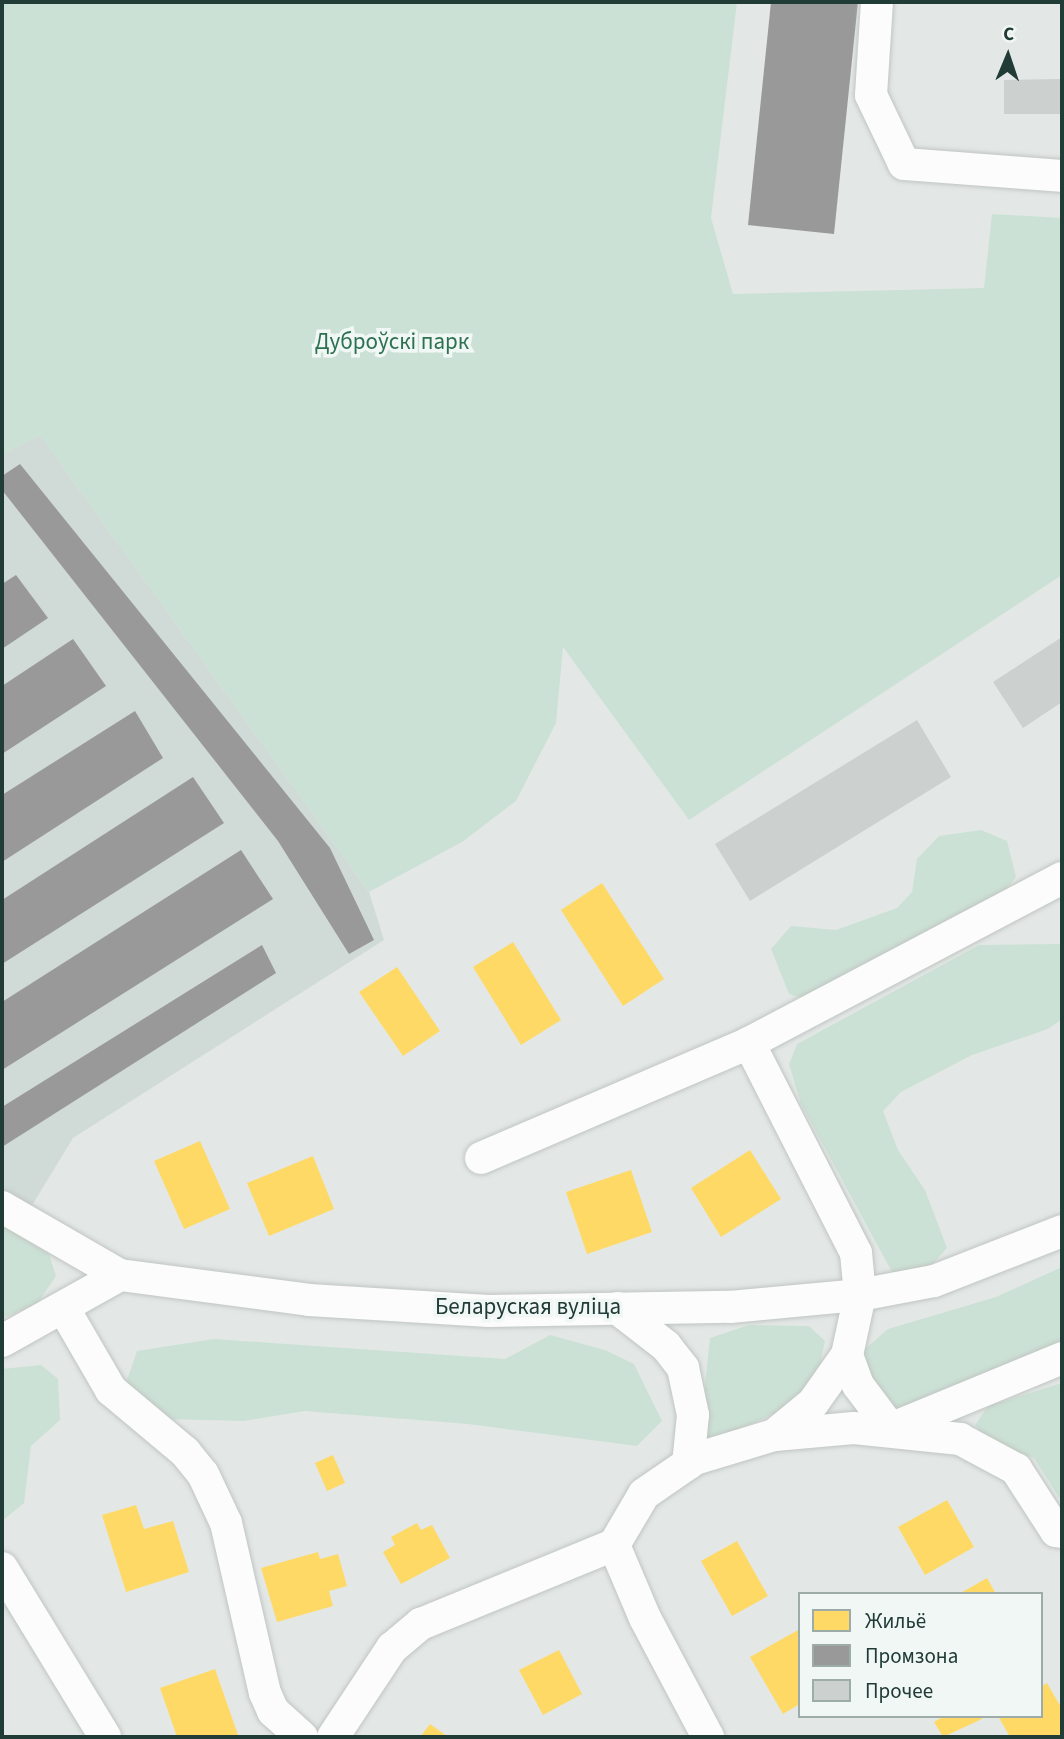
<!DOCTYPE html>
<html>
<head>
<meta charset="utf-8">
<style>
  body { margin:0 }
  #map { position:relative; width:1064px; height:1739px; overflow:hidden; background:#e3e8e6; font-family:"Source Sans 3",sans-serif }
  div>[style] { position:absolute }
  .built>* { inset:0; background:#d0dad7 }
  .green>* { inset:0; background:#cce1d5 }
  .homes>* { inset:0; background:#ffd966 }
  .industry>* { inset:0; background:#999 }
  .building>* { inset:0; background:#ccd1cf }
  .roads { filter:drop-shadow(0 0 2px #c0c5c3) drop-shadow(0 0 2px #c0c5c3) }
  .minor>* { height:32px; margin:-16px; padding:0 16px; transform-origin:16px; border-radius:16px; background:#fbfcfb }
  span { translate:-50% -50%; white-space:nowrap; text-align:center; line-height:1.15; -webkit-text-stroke:7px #f0f7f5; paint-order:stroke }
  .park-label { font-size:23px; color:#2c7150 }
  .street-label { font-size:23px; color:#213b37 }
  .frame { position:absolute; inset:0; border:4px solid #213b37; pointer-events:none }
  .legend { position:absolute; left:798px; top:1592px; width:245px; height:126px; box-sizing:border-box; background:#f0f7f5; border:2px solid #9daca9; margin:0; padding:9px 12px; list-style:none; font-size:21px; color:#213b37 }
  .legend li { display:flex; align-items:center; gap:14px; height:35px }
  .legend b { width:35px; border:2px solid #9daca9 }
  .north { position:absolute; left:973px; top:21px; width:70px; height:70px; -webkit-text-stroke:5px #f0f7f5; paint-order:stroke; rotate:2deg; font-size:19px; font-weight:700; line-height:28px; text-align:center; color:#213b37 }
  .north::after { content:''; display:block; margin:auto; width:24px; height:32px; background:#213b37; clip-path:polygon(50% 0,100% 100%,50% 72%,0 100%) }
</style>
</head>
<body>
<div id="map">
  <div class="built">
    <div style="clip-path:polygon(40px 435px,369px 892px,384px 940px,73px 1138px,23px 1220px,2px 1207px,2px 455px)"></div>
  </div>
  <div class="green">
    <div style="clip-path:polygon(2px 2px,737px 2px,711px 218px,733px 294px,984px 288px,992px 214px,1062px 218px,1062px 575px,689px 820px,563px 647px,556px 723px,516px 801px,462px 842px,369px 892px,40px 435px,2px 455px)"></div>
    <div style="clip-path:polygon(981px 830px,1007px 841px,1016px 877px,995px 903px,806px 999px,789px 994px,771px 949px,791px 926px,836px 930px,897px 908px,912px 892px,917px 859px,939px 836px)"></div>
    <div style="clip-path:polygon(1060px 944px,1062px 1019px,1048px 1029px,972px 1055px,901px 1092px,883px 1111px,898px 1150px,925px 1190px,947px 1248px,929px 1268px,892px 1272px,801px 1104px,789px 1064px,797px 1044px,979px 945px)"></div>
    <div style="clip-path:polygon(2px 1225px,49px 1254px,56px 1276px,37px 1304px,2px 1318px)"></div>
    <div style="clip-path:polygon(1062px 1267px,1062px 1344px,901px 1410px,875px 1401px,861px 1376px,865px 1349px,888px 1329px,996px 1297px)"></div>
    <div style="clip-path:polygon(749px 1325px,809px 1326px,825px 1341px,817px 1378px,777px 1412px,711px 1442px,700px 1432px,710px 1338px)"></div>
    <div style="clip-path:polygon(550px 1335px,605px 1350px,634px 1364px,662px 1421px,637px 1446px,468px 1424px,305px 1411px,244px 1421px,164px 1419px,125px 1386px,137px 1351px,214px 1339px,505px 1359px)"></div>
    <div style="clip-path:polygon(41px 1365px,58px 1379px,60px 1420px,31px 1446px,24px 1503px,2px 1521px,2px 1369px)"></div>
    <div style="clip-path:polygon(1062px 1383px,1062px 1502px,1034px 1458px,991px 1444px,975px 1425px,988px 1406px)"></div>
  </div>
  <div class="homes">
    <div style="clip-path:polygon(602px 883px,664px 979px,623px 1006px,561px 910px)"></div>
    <div style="clip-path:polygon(513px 942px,561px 1020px,521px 1045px,473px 967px)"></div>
    <div style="clip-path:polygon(397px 967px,440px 1031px,403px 1056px,359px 992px)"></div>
    <div style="clip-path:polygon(200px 1141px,230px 1209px,184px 1229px,154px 1161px)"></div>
    <div style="clip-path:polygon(750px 1150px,781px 1199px,721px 1237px,691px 1188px)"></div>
    <div style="clip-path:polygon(313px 1156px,334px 1209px,269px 1236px,247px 1183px)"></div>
    <div style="clip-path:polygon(631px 1170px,652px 1232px,587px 1254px,566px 1192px)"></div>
    <div style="clip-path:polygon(333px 1455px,345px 1483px,327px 1491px,315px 1463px)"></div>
    <div style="clip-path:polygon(947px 1500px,974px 1547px,925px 1575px,898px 1527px)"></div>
    <div style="clip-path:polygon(136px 1505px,144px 1529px,173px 1521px,189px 1572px,126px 1592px,102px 1515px)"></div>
    <div style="clip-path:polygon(417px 1523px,421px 1530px,432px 1525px,450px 1558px,401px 1584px,383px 1552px,395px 1545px,391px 1537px)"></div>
    <div style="clip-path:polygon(737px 1541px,768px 1596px,732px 1616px,701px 1561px)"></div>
    <div style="clip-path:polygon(318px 1552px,320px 1559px,338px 1554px,347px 1586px,329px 1591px,333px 1606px,277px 1622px,261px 1568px)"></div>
    <div style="clip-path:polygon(987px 1578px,996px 1594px,959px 1594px)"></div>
    <div style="clip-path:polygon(800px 1629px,800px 1704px,783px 1714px,750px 1657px)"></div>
    <div style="clip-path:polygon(559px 1650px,582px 1694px,543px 1715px,519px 1670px)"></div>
    <div style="clip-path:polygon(215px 1669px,238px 1735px,177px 1737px,160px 1688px)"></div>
    <div style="clip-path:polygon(1047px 1683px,1062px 1709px,1062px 1737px,1010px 1737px,998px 1716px,1041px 1716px,1041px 1687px)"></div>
    <div style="clip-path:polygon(944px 1716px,980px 1716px,982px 1719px,943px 1737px,934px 1722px)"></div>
    <div style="clip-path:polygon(430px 1724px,448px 1737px,420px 1737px)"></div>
  </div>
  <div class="industry">
    <div style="clip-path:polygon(771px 2px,858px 2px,834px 234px,748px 225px)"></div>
    <div style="clip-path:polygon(20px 464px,330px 848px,374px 940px,349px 954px,278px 841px,2px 490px,2px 476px)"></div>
    <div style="clip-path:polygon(16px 575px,48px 618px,2px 649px,2px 584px)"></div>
    <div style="clip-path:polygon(73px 639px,106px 686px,2px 754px,2px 686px)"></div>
    <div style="clip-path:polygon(135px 711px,163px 758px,2px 862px,2px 795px)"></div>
    <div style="clip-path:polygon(193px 777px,224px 823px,2px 964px,2px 900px)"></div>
    <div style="clip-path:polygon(241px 850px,273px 899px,2px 1070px,2px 1002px)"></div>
    <div style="clip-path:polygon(262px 945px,276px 973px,2px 1147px,2px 1107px)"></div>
  </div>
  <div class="building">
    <div style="clip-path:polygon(1062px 79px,1062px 114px,1004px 114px,1004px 80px)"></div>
    <div style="clip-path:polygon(1062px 637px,1062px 702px,1023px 728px,993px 682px)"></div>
    <div style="clip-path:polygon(917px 720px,951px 777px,750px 901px,715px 844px)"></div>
  </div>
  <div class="roads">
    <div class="minor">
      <div style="left:877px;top:2px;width:93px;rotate:93.7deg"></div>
      <div style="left:871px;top:95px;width:76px;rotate:64.4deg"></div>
      <div style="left:904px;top:164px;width:158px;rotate:4.3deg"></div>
      <div style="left:481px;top:1158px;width:292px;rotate:-23.2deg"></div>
      <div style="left:749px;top:1043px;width:354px;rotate:-27.8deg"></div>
      <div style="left:2px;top:1207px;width:136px;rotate:30deg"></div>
      <div style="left:617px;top:1308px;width:62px;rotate:37.8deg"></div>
      <div style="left:666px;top:1346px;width:28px;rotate:52deg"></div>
      <div style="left:683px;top:1368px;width:48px;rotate:78deg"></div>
      <div style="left:693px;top:1415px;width:49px;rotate:95.8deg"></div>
      <div style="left:64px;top:1309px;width:94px;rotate:59.9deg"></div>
      <div style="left:111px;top:1390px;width:97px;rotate:40deg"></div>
      <div style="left:185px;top:1452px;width:28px;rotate:51deg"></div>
      <div style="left:203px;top:1474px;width:54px;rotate:64.9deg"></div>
      <div style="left:226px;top:1523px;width:174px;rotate:77.1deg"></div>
      <div style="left:265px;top:1693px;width:20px;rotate:66deg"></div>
      <div style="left:273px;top:1711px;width:39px;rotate:42deg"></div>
      <div style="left:2px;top:1341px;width:135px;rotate:-29.2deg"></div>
      <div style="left:120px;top:1275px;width:191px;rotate:7.5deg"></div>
      <div style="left:309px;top:1300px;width:180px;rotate:3.5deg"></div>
      <div style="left:489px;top:1311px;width:241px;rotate:-1deg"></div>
      <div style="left:730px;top:1307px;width:131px;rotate:-5.3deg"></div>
      <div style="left:860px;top:1295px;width:75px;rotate:-10.7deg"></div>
      <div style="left:934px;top:1281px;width:137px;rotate:-21.3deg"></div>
      <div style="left:847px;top:1355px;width:32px;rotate:70deg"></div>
      <div style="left:858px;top:1385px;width:55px;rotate:53.1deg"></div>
      <div style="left:895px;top:1427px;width:181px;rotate:-22.4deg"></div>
      <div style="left:775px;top:1435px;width:79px;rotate:-5.1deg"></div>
      <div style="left:854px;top:1428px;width:107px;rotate:5.9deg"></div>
      <div style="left:960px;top:1439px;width:64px;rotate:28.2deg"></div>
      <div style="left:1016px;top:1469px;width:74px;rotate:57.2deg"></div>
      <div style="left:1056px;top:1531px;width:6px;rotate:9deg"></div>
      <div style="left:614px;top:1545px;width:59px;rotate:-59.5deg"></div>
      <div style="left:644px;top:1494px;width:62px;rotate:-34.5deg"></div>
      <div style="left:695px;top:1459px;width:83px;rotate:-16.9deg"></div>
      <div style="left:774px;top:1435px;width:50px;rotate:-39.4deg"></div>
      <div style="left:813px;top:1403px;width:59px;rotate:-54.7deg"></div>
      <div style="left:847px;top:1355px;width:61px;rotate:-77.8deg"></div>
      <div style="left:860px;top:1295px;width:42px;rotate:-95.4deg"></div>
      <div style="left:856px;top:1253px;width:236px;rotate:-117deg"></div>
      <div style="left:614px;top:1545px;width:79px;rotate:67deg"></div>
      <div style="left:645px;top:1618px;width:135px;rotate:62.1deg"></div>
      <div style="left:2px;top:1568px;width:198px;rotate:58.6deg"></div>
      <div style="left:333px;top:1737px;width:107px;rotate:-56.5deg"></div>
      <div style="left:392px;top:1648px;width:38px;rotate:-40deg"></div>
      <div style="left:421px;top:1624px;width:209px;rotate:-22.3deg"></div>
    </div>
  </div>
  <div class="park-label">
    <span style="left:392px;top:342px">Дуброўскі парк</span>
  </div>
  <div class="street-label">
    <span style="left:528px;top:1307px">Беларуская вуліца</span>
  </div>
  <div class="frame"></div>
  <ul class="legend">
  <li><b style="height:19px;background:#ffd966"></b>Жильё</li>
  <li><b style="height:19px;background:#999"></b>Промзона</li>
  <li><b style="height:19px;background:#ccd1cf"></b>Прочее</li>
  </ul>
  <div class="north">С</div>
</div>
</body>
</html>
